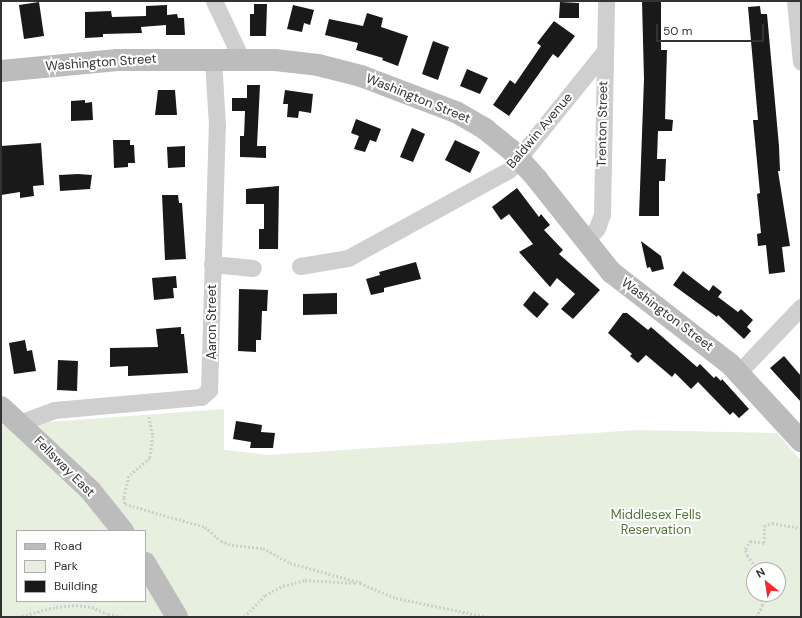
<!DOCTYPE html>
<html>
<head>
<meta charset="utf-8">
<style>
  body { margin:0 }
  #map { position:relative; width:802px; height:618px; overflow:hidden; background:#fff; font-family:"DM Sans",sans-serif }
  div>[style] { position:absolute }
  .green>* { inset:0; background:#e7efdf }
  .building>* { inset:0; background:#191919 }
  .path>* { height:2.5px; margin-top:-1.25px; transform-origin:0; background:repeating-linear-gradient(90deg,#cfcfcf 0 2px,transparent 0 4px) }
  .minor>* { height:17px; margin:-8.5px; padding:0 8.5px; transform-origin:8.5px; border-radius:8.5px; background:#cfcfcf }
  .secondary>* { height:22px; margin:-11px; padding:0 11px; transform-origin:11px; border-radius:11px; background:#bcbcbc }
  span { translate:-50% -50%; white-space:nowrap; text-align:center; line-height:1.15; -webkit-text-stroke:4px #fff; paint-order:stroke }
  .street-label { font-size:13px; color:#323232 }
  .park-label { font-size:13px; color:#51733a }
  .frame { position:absolute; inset:0; border:2px solid #323232; pointer-events:none }
  .legend { position:absolute; left:16px; top:530px; width:130px; height:72px; box-sizing:border-box; background:#fff; border:1px solid #adadad; margin:0; padding:5px 7px; list-style:none; font-size:12px; color:#323232 }
  .legend li { display:flex; align-items:center; gap:8px; height:20px }
  .legend b { width:20px; border:1px solid #adadad }
  .north { position:absolute; left:746px; top:562px; width:40px; height:40px; box-sizing:border-box; background:#fff; border:1px solid #adadad; border-radius:50%; rotate:330deg; font-size:11px; font-weight:700; line-height:16px; text-align:center; color:#323232 }
  .north::after { content:''; display:block; margin:auto; width:14px; height:18px; background:#f5272b; clip-path:polygon(50% 0,100% 100%,50% 72%,0 100%) }
  .scale { position:absolute; left:656px; top:24px; width:108px; height:18px; box-sizing:border-box; border:2px solid #323232; border-top:0; padding-left:5px; font-size:12px; line-height:14px; white-space:nowrap; color:#323232; -webkit-text-stroke:3px #fff; paint-order:stroke }
</style>
</head>
<body>
<div id="map">
  <div class="green">
    <div style="clip-path:polygon(evenodd,224px 409px,224px 450px,269px 455px,638px 430px,777px 433px,801px 460px,801px 617px,1px 617px,1px 418px,8px 425px,224px 409px,17px 531px,145px 531px,145px 601px,17px 601px,17px 531px,224px 409px,754px 570px,778px 570px,778px 594px,754px 594px,754px 570px)"></div>
  </div>
  <div class="building">
    <div style="clip-path:polygon(642px 1px,661px 1px,661px 50px,667px 50px,665px 119px,673px 120px,672px 131px,658px 131px,657px 159px,666px 159px,665px 181px,659px 181px,659px 216px,639px 216px,644px 79px)"></div>
    <div style="clip-path:polygon(39px 2px,44px 36px,24px 39px,19px 5px)"></div>
    <div style="clip-path:polygon(560px 2px,579px 3px,579px 18px,559px 18px)"></div>
    <div style="clip-path:polygon(254px 4px,267px 4px,266px 36px,250px 36px,250px 14px,254px 14px)"></div>
    <div style="clip-path:polygon(167px 5px,167px 15px,177px 14px,178px 18px,184px 18px,185px 35px,166px 35px,166px 25px,141px 27px,142px 33px,103px 34px,103px 37px,85px 38px,85px 12px,111px 11px,112px 17px,146px 16px,146px 6px)"></div>
    <div style="clip-path:polygon(293px 5px,314px 10px,310px 25px,304px 23px,302px 32px,287px 29px)"></div>
    <div style="clip-path:polygon(760px 6px,761px 14px,767px 14px,779px 146px,780px 171px,778px 171px,790px 246px,782px 247px,785px 272px,769px 274px,766px 245px,758px 246px,757px 234px,761px 233px,757px 194px,760px 193px,753px 120px,758px 120px,748px 7px)"></div>
    <div style="clip-path:polygon(367px 13px,383px 18px,381px 27px,408px 36px,398px 66px,382px 60px,383px 58px,356px 50px,358px 43px,325px 35px,329px 19px,363px 26px)"></div>
    <div style="clip-path:polygon(554px 21px,575px 36px,558px 58px,553px 54px,509px 116px,493px 105px,510px 80px,515px 84px,541px 46px,537px 43px)"></div>
    <div style="clip-path:polygon(433px 41px,449px 47px,438px 80px,422px 74px)"></div>
    <div style="clip-path:polygon(467px 69px,488px 78px,480px 94px,460px 86px)"></div>
    <div style="clip-path:polygon(247px 85px,260px 85px,257px 146px,266px 146px,266px 158px,240px 157px,240px 136px,244px 136px,245px 111px,232px 111px,232px 98px,247px 98px)"></div>
    <div style="clip-path:polygon(158px 90px,175px 90px,177px 115px,155px 115px)"></div>
    <div style="clip-path:polygon(285px 90px,313px 94px,311px 113px,299px 111px,298px 118px,287px 117px,288px 104px,283px 104px)"></div>
    <div style="clip-path:polygon(85px 100px,85px 103px,92px 102px,93px 120px,71px 121px,71px 101px)"></div>
    <div style="clip-path:polygon(356px 119px,381px 129px,376px 142px,370px 140px,365px 152px,354px 149px,359px 136px,351px 133px)"></div>
    <div style="clip-path:polygon(412px 128px,425px 134px,413px 162px,400px 157px)"></div>
    <div style="clip-path:polygon(113px 140px,130px 140px,130px 145px,134px 145px,135px 163px,128px 163px,128px 167px,114px 168px)"></div>
    <div style="clip-path:polygon(455px 140px,480px 152px,470px 173px,445px 160px)"></div>
    <div style="clip-path:polygon(41px 143px,44px 185px,33px 186px,34px 196px,20px 198px,20px 192px,1px 195px,1px 146px)"></div>
    <div style="clip-path:polygon(185px 146px,185px 167px,168px 168px,167px 147px)"></div>
    <div style="clip-path:polygon(78px 174px,92px 175px,90px 189px,60px 191px,59px 175px)"></div>
    <div style="clip-path:polygon(279px 186px,278px 249px,259px 249px,259px 229px,264px 229px,264px 204px,246px 204px,246px 189px)"></div>
    <div style="clip-path:polygon(517px 188px,539px 217px,541px 214px,550px 225px,544px 230px,563px 250px,559px 254px,600px 290px,573px 319px,561px 309px,575px 294px,557px 278px,550px 287px,519px 252px,533px 244px,509px 214px,501px 220px,492px 207px)"></div>
    <div style="clip-path:polygon(162px 195px,178px 195px,179px 203px,182px 203px,186px 259px,165px 260px)"></div>
    <div style="clip-path:polygon(641px 241px,661px 256px,664px 269px,652px 272px,650px 267px,647px 268px)"></div>
    <div style="clip-path:polygon(416px 262px,421px 279px,384px 288px,384px 292px,371px 295px,366px 279px,380px 275px,379px 272px)"></div>
    <div style="clip-path:polygon(683px 271px,709px 291px,713px 285px,722px 292px,718px 297px,738px 312px,741px 309px,753px 320px,747px 327px,751px 331px,744px 339px,718px 315px,717px 317px,673px 285px)"></div>
    <div style="clip-path:polygon(176px 276px,177px 288px,173px 288px,174px 298px,154px 300px,152px 278px)"></div>
    <div style="clip-path:polygon(239px 289px,268px 290px,267px 311px,262px 311px,261px 340px,256px 340px,256px 352px,238px 351px)"></div>
    <div style="clip-path:polygon(534px 291px,549px 304px,537px 318px,523px 305px)"></div>
    <div style="clip-path:polygon(337px 293px,337px 314px,303px 315px,303px 294px)"></div>
    <div style="clip-path:polygon(623px 313px,627px 313px,648px 330px,651px 327px,697px 367px,700px 364px,714px 378px,716px 376px,721px 381px,722px 379px,749px 409px,739px 418px,733px 412px,730px 415px,698px 382px,691px 389px,675px 373px,672px 377px,646px 355px,638px 363px,630px 356px,632px 354px,608px 333px)"></div>
    <div style="clip-path:polygon(181px 327px,181px 334px,184px 334px,188px 373px,128px 376px,128px 366px,110px 367px,110px 348px,158px 347px,156px 329px)"></div>
    <div style="clip-path:polygon(25px 340px,27px 351px,32px 350px,36px 371px,14px 374px,9px 343px)"></div>
    <div style="clip-path:polygon(784px 356px,801px 376px,801px 402px,770px 368px)"></div>
    <div style="clip-path:polygon(58px 360px,78px 361px,77px 391px,57px 390px)"></div>
    <div style="clip-path:polygon(236px 421px,262px 425px,261px 432px,275px 433px,273px 448px,250px 448px,251px 442px,233px 439px)"></div>
  </div>
  <div class="path">
    <div style="left:149px;top:417px;width:19px;rotate:78deg"></div>
    <div style="left:153px;top:436px;width:22px;rotate:98deg"></div>
    <div style="left:150px;top:458px;width:28px;rotate:139deg"></div>
    <div style="left:129px;top:476px;width:23px;rotate:103deg"></div>
    <div style="left:124px;top:498px;width:6px;rotate:81deg"></div>
    <div style="left:125px;top:504px;width:83px;rotate:16deg"></div>
    <div style="left:205px;top:527px;width:21px;rotate:41deg"></div>
    <div style="left:221px;top:541px;width:12px;rotate:20deg"></div>
    <div style="left:232px;top:545px;width:31px;rotate:6deg"></div>
    <div style="left:263px;top:548px;width:31px;rotate:29deg"></div>
    <div style="left:290px;top:563px;width:75px;rotate:15.5deg"></div>
    <div style="left:758px;top:570px;width:18px;rotate:-128deg"></div>
    <div style="left:747px;top:556px;width:7px;rotate:-106deg"></div>
    <div style="left:745px;top:549px;width:9px;rotate:-58deg"></div>
    <div style="left:750px;top:541px;width:14px;rotate:8deg"></div>
    <div style="left:764px;top:543px;width:17px;rotate:-90deg"></div>
    <div style="left:764px;top:526px;width:9px;rotate:-21deg"></div>
    <div style="left:772px;top:523px;width:29px;rotate:10deg"></div>
    <div style="left:360px;top:583px;width:39px;rotate:23deg"></div>
    <div style="left:396px;top:598px;width:94px;rotate:11.7deg"></div>
    <div style="left:18px;top:617px;width:39px;rotate:-15deg"></div>
    <div style="left:56px;top:607px;width:20px;rotate:-6deg"></div>
    <div style="left:76px;top:605px;width:16px;rotate:7deg"></div>
    <div style="left:92px;top:607px;width:17px;rotate:24deg"></div>
    <div style="left:108px;top:614px;width:15px;rotate:11deg"></div>
    <div style="left:244px;top:617px;width:30px;rotate:-46deg"></div>
    <div style="left:265px;top:595px;width:20px;rotate:-27deg"></div>
    <div style="left:283px;top:586px;width:23px;rotate:-15deg"></div>
    <div style="left:305px;top:580px;width:50px;rotate:3.4deg"></div>
    <div style="left:756px;top:617px;width:13px;rotate:-61deg"></div>
    <div style="left:762px;top:606px;width:12px;rotate:-85deg"></div>
  </div>
  <div class="minor">
    <div style="left:214px;top:1px;width:63px;rotate:64.7deg"></div>
    <div style="left:795px;top:1px;width:61px;rotate:84.4deg"></div>
    <div style="left:586px;top:241px;width:17px;rotate:-50deg"></div>
    <div style="left:597px;top:228px;width:15px;rotate:-70deg"></div>
    <div style="left:602px;top:214px;width:213px;rotate:-88.9deg"></div>
    <div style="left:212px;top:264px;width:41px;rotate:5.6deg"></div>
    <div style="left:300px;top:266px;width:49px;rotate:-9.5deg"></div>
    <div style="left:348px;top:258px;width:183px;rotate:-28.7deg"></div>
    <div style="left:509px;top:170px;width:153px;rotate:-51.1deg"></div>
    <div style="left:739px;top:372px;width:90px;rotate:-46.4deg"></div>
    <div style="left:19px;top:423px;width:37px;rotate:-20deg"></div>
    <div style="left:54px;top:410px;width:148px;rotate:-5.1deg"></div>
    <div style="left:201px;top:397px;width:11px;rotate:-41deg"></div>
    <div style="left:209px;top:390px;width:264px;rotate:-88.3deg"></div>
    <div style="left:217px;top:126px;width:68px;rotate:-93.4deg"></div>
  </div>
  <div class="secondary">
    <div style="left:1px;top:71px;width:117px;rotate:-5.4deg"></div>
    <div style="left:117px;top:60px;width:158px"></div>
    <div style="left:275px;top:60px;width:43px;rotate:6.6deg"></div>
    <div style="left:318px;top:65px;width:44px;rotate:14.3deg"></div>
    <div style="left:361px;top:76px;width:102px;rotate:20.8deg"></div>
    <div style="left:456px;top:112px;width:34px;rotate:30deg"></div>
    <div style="left:485px;top:129px;width:35px;rotate:39deg"></div>
    <div style="left:512px;top:151px;width:38px;rotate:48deg"></div>
    <div style="left:537px;top:179px;width:119px;rotate:51.5deg"></div>
    <div style="left:611px;top:272px;width:150px;rotate:37.7deg"></div>
    <div style="left:730px;top:364px;width:105px;rotate:47.3deg"></div>
    <div style="left:1px;top:407px;width:122px;rotate:43deg"></div>
    <div style="left:90px;top:490px;width:53px;rotate:51.2deg"></div>
    <div style="left:145px;top:563px;width:63px;rotate:59.3deg"></div>
  </div>
  <div class="street-label">
    <span style="left:101px;top:63px;rotate:-4deg">Washington Street</span>
    <span style="left:418px;top:99px;rotate:22deg">Washington Street</span>
    <span style="left:603px;top:124px;rotate:-89deg">Trenton Street</span>
    <span style="left:540px;top:131px;rotate:-50deg">Baldwin Avenue</span>
    <span style="left:667px;top:315px;rotate:37deg">Washington Street</span>
    <span style="left:212px;top:322px;rotate:-90deg">Aaron Street</span>
    <span style="left:64px;top:467px;rotate:45deg">Fellsway East</span>
  </div>
  <div class="park-label">
    <span style="left:656px;top:523px">Middlesex Fells<br>Reservation</span>
  </div>
  <div class="frame"></div>
  <ul class="legend">
  <li><b style="height:5px;background:#bcbcbc"></b>Road</li>
  <li><b style="height:11px;background:#e7efdf"></b>Park</li>
  <li><b style="height:11px;background:#191919"></b>Building</li>
  </ul>
  <div class="north">N</div>
  <div class="scale">50 m</div>
</div>
</body>
</html>
